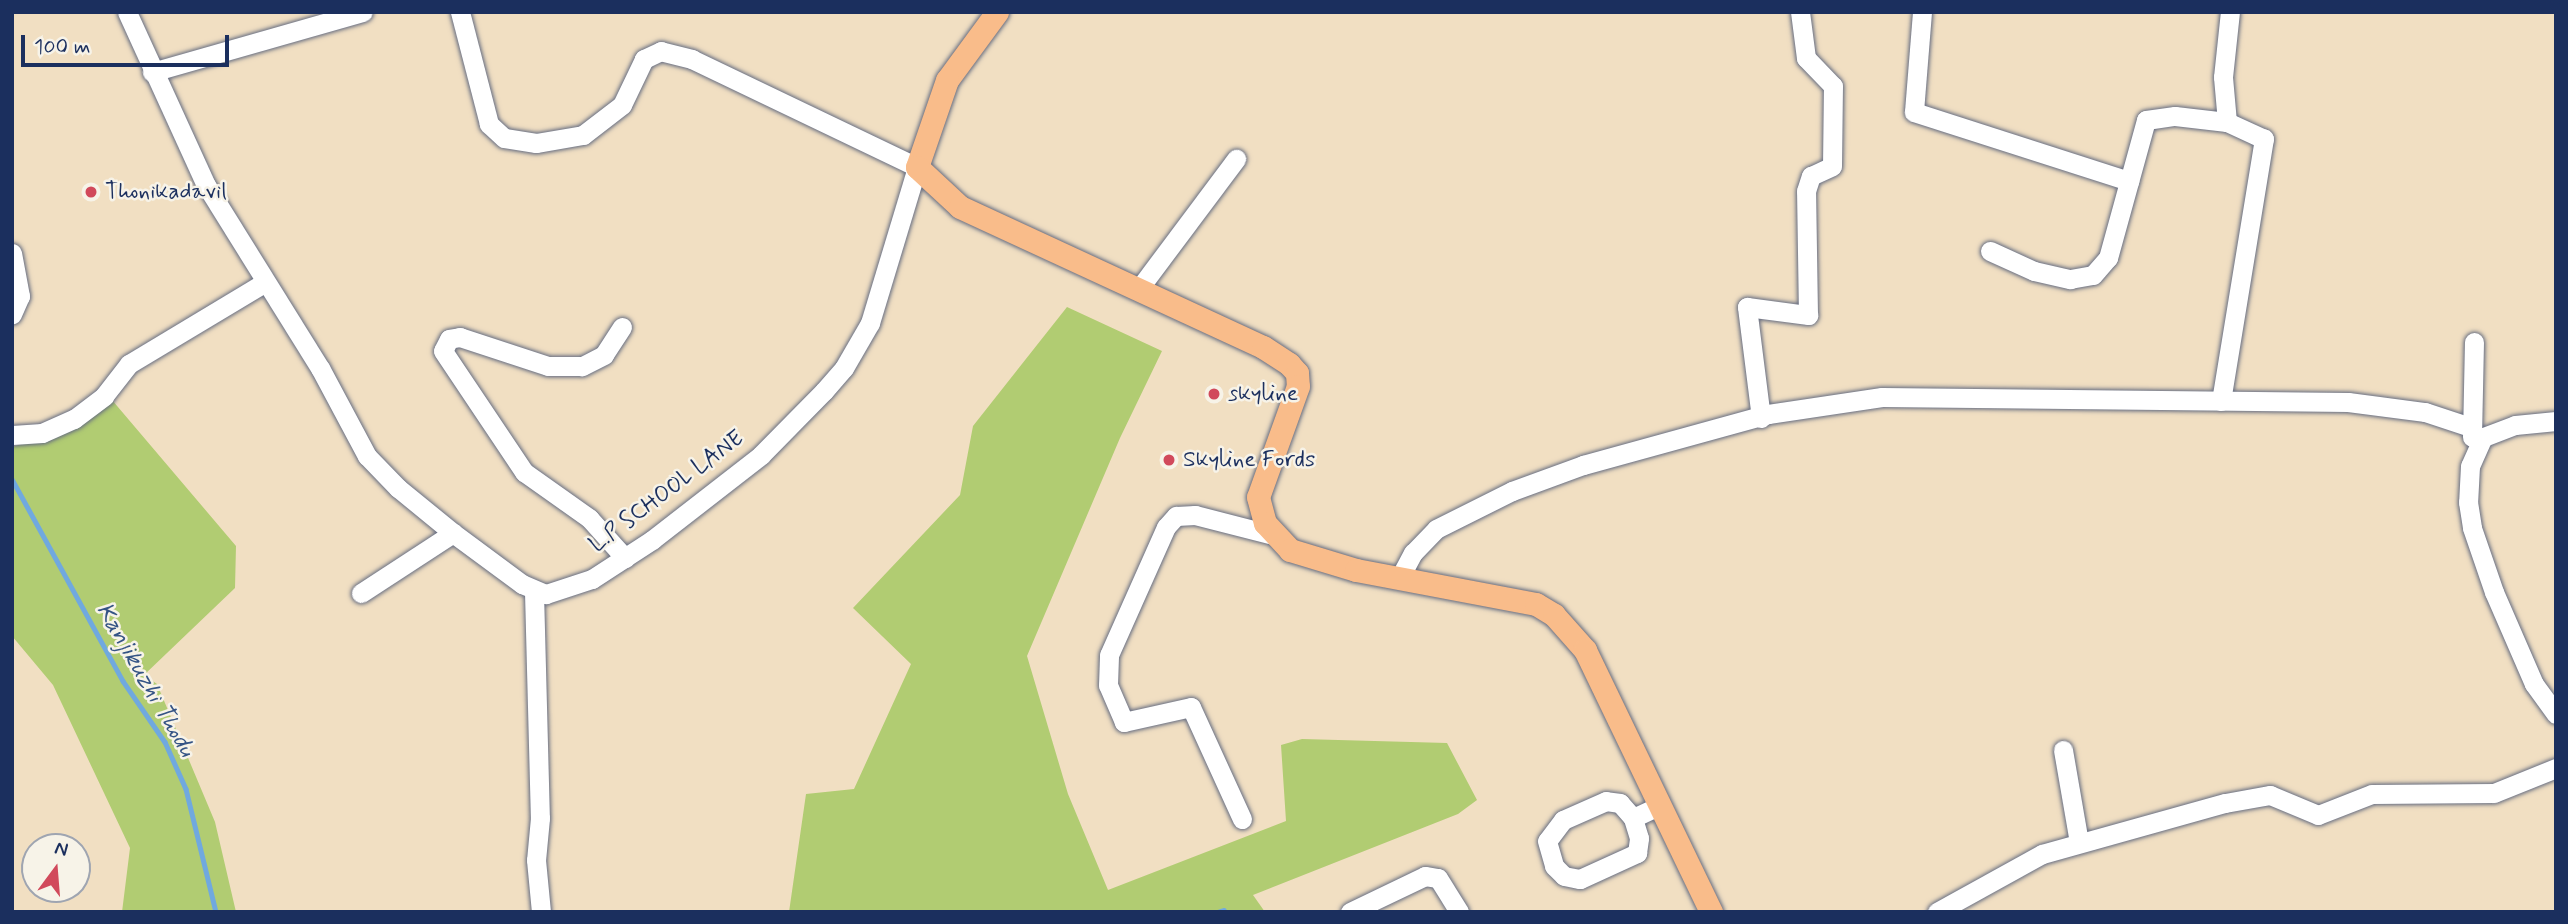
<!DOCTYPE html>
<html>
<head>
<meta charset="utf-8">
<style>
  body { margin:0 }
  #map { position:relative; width:2568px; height:924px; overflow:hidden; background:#f1dfc2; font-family:Mynerve,sans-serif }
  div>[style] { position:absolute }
  .green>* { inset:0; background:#b1cc72 }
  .stream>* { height:4.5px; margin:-2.25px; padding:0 2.25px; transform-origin:2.25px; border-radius:2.25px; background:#70a9df }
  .roads { filter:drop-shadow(0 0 2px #666d81) drop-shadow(0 0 2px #666d81) }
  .minor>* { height:19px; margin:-9.5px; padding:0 9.5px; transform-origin:9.5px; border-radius:9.5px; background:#fff }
  .major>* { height:23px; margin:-11.5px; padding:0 11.5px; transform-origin:11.5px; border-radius:11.5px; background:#f9bc8a }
  .dots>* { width:19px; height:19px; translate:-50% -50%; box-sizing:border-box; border:4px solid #f7f3e8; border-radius:50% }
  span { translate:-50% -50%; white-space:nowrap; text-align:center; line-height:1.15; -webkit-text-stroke:5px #f7f3e8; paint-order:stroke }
  .poi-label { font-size:23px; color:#1b2f5e }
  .left { translate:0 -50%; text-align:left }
  .street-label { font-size:23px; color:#1b2f5e }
  .water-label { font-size:24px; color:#355485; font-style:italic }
  .frame { position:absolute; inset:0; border:14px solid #1b2f5e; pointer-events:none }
  .north { position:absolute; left:21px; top:833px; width:70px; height:70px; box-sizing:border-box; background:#f7f3e8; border:2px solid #9fa5b1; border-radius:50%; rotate:16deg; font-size:19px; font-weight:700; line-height:28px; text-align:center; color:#1b2f5e }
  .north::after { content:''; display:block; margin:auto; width:24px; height:32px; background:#d1495b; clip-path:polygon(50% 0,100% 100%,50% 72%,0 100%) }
  .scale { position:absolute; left:21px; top:35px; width:208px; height:32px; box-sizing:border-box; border:4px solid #1b2f5e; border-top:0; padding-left:9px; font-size:21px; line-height:24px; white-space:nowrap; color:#1b2f5e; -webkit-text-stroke:5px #f7f3e8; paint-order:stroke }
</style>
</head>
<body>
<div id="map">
  <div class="green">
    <div style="clip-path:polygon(1067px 307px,1162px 351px,1120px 438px,1027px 656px,1068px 794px,1108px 890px,1286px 821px,1281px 745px,1302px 739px,1447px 743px,1477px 800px,1458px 814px,1253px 895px,1265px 912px,789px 912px,806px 794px,854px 789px,911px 664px,853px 608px,960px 495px,973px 426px)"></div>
    <div style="clip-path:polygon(112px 400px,236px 546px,235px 588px,144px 675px,157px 684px,215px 822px,236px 912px,122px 912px,130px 848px,53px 685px,12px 636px,12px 447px,66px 430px)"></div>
  </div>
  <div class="stream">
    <div style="left:12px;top:479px;width:230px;rotate:61.2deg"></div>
    <div style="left:123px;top:681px;width:74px;rotate:55.5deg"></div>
    <div style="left:165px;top:742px;width:51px;rotate:65.9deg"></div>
    <div style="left:186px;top:789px;width:127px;rotate:76.3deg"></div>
    <div style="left:1218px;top:912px;width:6px;rotate:-18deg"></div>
  </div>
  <div class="roads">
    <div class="minor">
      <div style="left:127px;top:12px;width:190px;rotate:65.5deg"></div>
      <div style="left:206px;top:185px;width:216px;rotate:58.1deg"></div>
      <div style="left:320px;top:368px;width:100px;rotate:61.9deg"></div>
      <div style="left:367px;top:456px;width:45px;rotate:45.9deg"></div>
      <div style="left:398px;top:488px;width:71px;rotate:39.3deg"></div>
      <div style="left:453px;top:533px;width:86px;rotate:36.5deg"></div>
      <div style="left:522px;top:584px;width:26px;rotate:23deg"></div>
      <div style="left:546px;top:594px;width:48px;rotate:-18.1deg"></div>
      <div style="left:592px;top:579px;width:72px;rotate:-33deg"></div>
      <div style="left:652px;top:540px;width:138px;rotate:-37.9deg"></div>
      <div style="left:761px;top:455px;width:90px;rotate:-45.5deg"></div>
      <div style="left:824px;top:391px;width:30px;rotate:-49deg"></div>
      <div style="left:844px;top:368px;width:52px;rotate:-60deg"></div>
      <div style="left:870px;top:323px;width:163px;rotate:-73.2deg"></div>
      <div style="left:917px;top:167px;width:250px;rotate:-154.4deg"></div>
      <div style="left:692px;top:59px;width:32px;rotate:-166deg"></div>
      <div style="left:661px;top:51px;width:19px;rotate:155deg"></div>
      <div style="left:644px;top:59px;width:51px;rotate:115.6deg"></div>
      <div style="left:622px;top:105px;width:49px;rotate:142.4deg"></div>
      <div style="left:583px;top:135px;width:48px;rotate:170.3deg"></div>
      <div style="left:536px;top:143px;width:32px;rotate:-171deg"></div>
      <div style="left:504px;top:138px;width:21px;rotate:-137deg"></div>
      <div style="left:489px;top:124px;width:116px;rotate:-104.5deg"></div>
      <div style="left:1922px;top:12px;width:100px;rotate:94.6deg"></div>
      <div style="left:1914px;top:112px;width:226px;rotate:17.8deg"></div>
      <div style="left:152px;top:72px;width:219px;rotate:-15.9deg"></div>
      <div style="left:1990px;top:251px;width:48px;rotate:24.4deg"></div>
      <div style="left:2034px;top:271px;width:37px;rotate:13deg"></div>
      <div style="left:2070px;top:279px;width:23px;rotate:-10deg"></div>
      <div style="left:2093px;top:275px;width:23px;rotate:-49deg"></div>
      <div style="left:2108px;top:258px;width:143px;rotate:-74.6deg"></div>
      <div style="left:2146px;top:120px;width:29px;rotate:-8deg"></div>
      <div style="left:2175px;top:116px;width:52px;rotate:6.6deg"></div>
      <div style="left:12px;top:253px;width:44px;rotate:79.5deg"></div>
      <div style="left:20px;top:296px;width:20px;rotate:114deg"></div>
      <div style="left:1138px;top:290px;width:164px;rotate:-53.2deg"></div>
      <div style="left:622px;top:327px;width:33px;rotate:123deg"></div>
      <div style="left:604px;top:355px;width:25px;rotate:153deg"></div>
      <div style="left:582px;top:366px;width:34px;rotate:180deg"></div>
      <div style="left:548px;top:366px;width:93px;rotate:-161.8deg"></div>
      <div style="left:460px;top:337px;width:11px;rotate:170deg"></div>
      <div style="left:449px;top:339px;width:13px;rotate:117deg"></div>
      <div style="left:443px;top:351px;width:146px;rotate:56.2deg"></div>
      <div style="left:524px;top:472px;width:80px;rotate:35.3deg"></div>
      <div style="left:589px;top:518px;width:54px;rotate:48deg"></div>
      <div style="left:2221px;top:401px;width:266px;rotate:-80.7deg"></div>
      <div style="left:2264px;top:139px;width:41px;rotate:-155.3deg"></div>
      <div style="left:2227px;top:122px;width:45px;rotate:-95.1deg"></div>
      <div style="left:2223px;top:77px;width:65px;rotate:-83.9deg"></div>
      <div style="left:1761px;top:418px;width:112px;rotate:-97.2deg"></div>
      <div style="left:1747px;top:307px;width:62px;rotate:7.5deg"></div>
      <div style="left:1808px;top:315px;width:124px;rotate:-90.9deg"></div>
      <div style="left:1806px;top:191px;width:16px;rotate:-72deg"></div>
      <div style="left:1811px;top:176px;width:23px;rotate:-25deg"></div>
      <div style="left:1832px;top:166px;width:80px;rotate:-89.3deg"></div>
      <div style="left:1833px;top:86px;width:39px;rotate:-134deg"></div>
      <div style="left:1806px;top:58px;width:46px;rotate:-97.4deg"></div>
      <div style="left:2556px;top:421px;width:41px;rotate:174.4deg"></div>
      <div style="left:2515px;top:425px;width:34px;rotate:159deg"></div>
      <div style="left:2483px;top:437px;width:32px;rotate:114deg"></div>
      <div style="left:2470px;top:466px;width:36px;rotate:93deg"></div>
      <div style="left:2468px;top:502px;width:26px;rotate:81deg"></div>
      <div style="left:2472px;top:528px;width:68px;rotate:71deg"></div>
      <div style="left:2494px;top:592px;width:100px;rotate:66.5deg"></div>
      <div style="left:2534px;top:684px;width:37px;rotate:54deg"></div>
      <div style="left:12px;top:435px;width:30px;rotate:-4deg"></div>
      <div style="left:42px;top:433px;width:35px;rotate:-24deg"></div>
      <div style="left:74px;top:419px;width:38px;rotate:-37deg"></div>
      <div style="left:104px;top:396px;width:41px;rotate:-52deg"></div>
      <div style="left:129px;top:364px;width:157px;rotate:-31deg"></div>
      <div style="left:2472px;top:437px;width:95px;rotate:-88.8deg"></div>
      <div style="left:1399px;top:579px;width:30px;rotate:-62deg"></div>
      <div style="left:1413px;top:553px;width:33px;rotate:-46deg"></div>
      <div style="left:1436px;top:529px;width:85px;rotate:-26.6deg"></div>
      <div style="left:1512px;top:491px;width:76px;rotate:-20.1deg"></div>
      <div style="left:1583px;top:465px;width:192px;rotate:-15.4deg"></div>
      <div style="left:1768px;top:414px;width:115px;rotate:-8.5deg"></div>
      <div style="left:1882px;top:397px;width:466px;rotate:0.6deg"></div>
      <div style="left:2348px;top:402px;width:78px;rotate:7.4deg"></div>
      <div style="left:2425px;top:412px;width:47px;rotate:18.4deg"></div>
      <div style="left:534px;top:592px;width:226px;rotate:88.5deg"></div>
      <div style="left:540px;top:818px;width:42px;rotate:95.4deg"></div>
      <div style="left:536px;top:860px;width:52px;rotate:84.5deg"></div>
      <div style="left:361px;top:593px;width:110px;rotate:-33.1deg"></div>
      <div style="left:2063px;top:750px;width:94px;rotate:80.2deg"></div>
      <div style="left:1633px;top:818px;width:20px;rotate:-131deg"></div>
      <div style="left:1620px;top:803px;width:14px;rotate:-172deg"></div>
      <div style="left:1606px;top:801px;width:47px;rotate:156.2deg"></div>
      <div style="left:1563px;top:820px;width:26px;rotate:127deg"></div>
      <div style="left:1547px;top:841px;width:26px;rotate:74deg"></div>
      <div style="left:1554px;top:866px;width:14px;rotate:45deg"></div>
      <div style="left:1564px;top:876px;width:16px;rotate:11deg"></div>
      <div style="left:1580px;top:879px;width:63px;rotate:-24.5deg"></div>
      <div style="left:1637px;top:853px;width:15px;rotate:-82deg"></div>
      <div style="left:1639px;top:838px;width:21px;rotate:-107deg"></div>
      <div style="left:1633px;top:818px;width:26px;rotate:-25deg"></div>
      <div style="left:1242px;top:819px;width:123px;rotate:-114.5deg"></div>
      <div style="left:1191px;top:707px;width:69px;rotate:167.4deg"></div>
      <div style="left:1124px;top:722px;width:40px;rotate:-113.4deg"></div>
      <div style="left:1108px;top:685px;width:30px;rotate:-88deg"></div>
      <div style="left:1109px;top:655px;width:140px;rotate:-66deg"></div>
      <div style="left:1166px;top:527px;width:15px;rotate:-48deg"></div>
      <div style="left:1176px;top:516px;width:19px;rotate:-3deg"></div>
      <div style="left:1195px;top:515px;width:85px;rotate:14.4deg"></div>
      <div style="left:1350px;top:912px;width:83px;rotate:-25.6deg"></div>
      <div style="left:1425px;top:876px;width:13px;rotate:9deg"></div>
      <div style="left:1438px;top:878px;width:40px;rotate:58deg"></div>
      <div style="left:1937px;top:912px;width:120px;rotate:-28.9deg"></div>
      <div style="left:2042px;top:854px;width:190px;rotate:-15.6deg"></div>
      <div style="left:2225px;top:803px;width:46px;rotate:-10.1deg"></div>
      <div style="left:2270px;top:795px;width:52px;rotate:22.6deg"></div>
      <div style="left:2318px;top:815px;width:58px;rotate:-21.3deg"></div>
      <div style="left:2372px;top:794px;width:122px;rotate:-0.5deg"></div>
      <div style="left:2494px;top:793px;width:67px;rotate:-22deg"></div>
    </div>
    <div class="major">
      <div style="left:997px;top:12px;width:84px;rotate:126.3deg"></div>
      <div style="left:947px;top:80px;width:92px;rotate:109deg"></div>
      <div style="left:917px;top:167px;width:59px;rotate:42.9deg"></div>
      <div style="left:960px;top:207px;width:334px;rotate:24.8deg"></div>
      <div style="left:1263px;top:347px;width:31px;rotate:33deg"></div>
      <div style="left:1289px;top:364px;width:12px;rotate:48deg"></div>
      <div style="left:1297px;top:373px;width:13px;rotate:86deg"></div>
      <div style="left:1298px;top:386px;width:118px;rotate:109.8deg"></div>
      <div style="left:1258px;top:497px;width:27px;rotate:75deg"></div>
      <div style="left:1265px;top:523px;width:37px;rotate:47deg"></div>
      <div style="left:1290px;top:550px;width:69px;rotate:16.9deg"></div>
      <div style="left:1356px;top:570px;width:183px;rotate:10.7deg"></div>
      <div style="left:1536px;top:604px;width:21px;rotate:31deg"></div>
      <div style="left:1554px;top:615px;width:47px;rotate:48.5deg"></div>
      <div style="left:1585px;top:650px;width:291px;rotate:64.3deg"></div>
    </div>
  </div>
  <div class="dots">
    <div style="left:91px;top:192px;background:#d1495b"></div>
    <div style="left:1214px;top:394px;background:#d1495b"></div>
    <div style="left:1169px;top:460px;background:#d1495b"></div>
  </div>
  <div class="poi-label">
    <span class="left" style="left:105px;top:192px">Thonikadavil</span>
    <span class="left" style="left:1228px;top:394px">skyline</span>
    <span class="left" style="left:1183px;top:460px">Skyline Fords</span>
  </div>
  <div class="street-label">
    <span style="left:667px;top:492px;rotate:-37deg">L.P SCHOOL LANE</span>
  </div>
  <div class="water-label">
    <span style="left:145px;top:680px;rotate:60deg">Kanjikuzhi Thodu</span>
  </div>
  <div class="frame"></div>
  <div class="north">N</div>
  <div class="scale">100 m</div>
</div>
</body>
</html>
